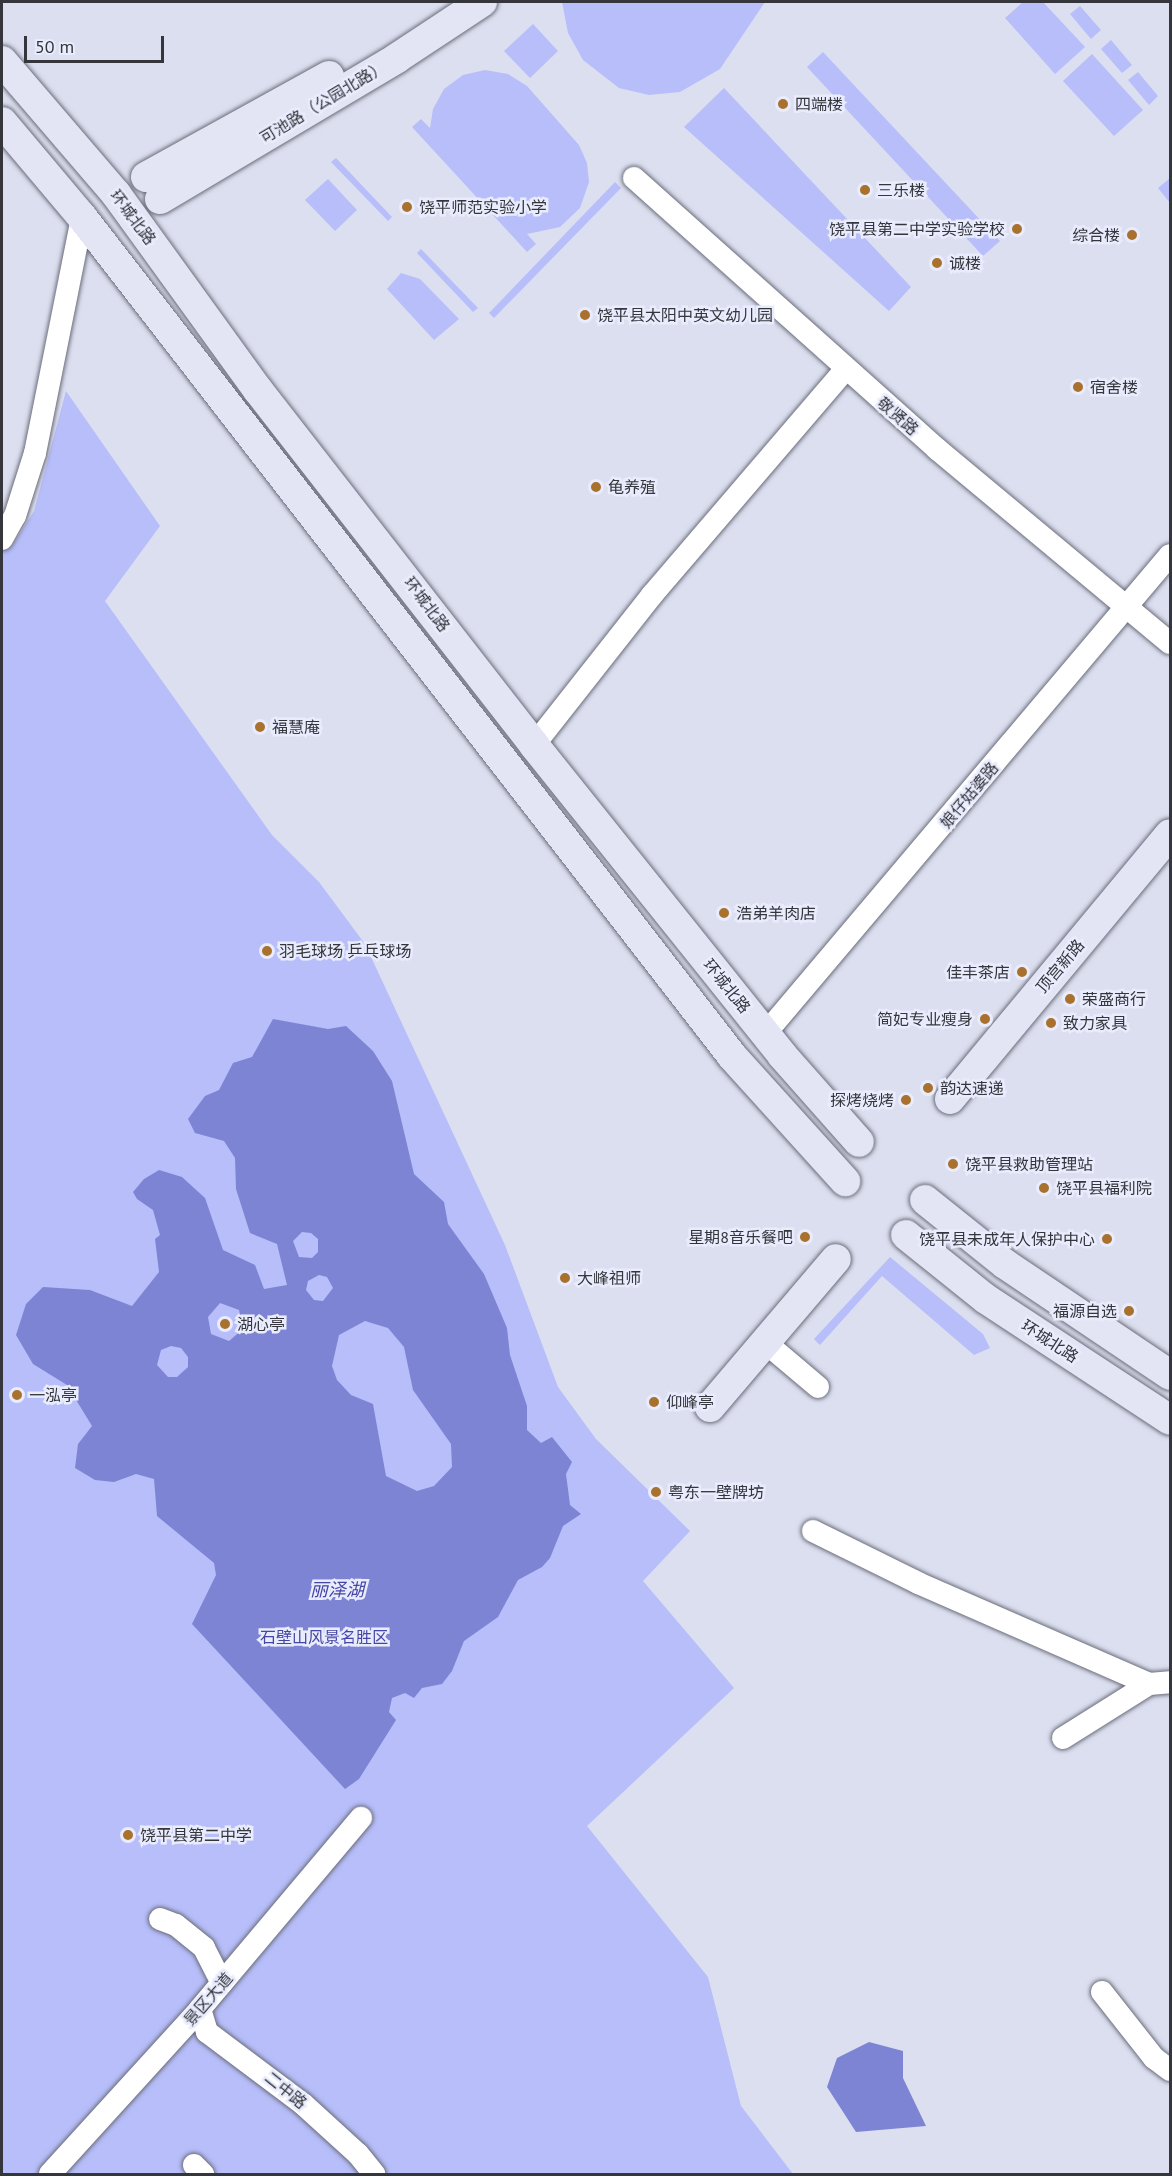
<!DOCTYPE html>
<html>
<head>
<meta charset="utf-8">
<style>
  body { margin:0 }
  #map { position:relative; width:1172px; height:2176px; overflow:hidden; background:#dcdfef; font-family:"PT Sans","Noto Sans SC",sans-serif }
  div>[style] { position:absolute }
  .green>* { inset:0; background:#b7befa }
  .water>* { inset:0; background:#7d84d4 }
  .roads { filter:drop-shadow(0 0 2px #6a6d7b) drop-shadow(0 0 2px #6a6d7b) }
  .minor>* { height:22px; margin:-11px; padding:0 11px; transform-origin:11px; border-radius:11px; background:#fff }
  .major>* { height:30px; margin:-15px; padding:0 15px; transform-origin:15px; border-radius:15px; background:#e3e5f4 }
  .dots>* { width:16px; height:16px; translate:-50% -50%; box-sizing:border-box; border:3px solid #e9ecfd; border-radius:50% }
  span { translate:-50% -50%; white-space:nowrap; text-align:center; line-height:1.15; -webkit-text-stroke:5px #e9ecfd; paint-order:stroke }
  .street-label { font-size:16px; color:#35363c }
  .poi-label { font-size:16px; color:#35363c }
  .left { translate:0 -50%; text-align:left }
  .right { translate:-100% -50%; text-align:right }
  .park-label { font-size:16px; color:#4545a4 }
  .water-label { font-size:18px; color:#4544a3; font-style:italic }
  .frame { position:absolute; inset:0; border:3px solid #35363c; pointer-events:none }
  .scale { position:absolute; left:24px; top:36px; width:140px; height:27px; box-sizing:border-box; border:3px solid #35363c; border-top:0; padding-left:8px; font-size:18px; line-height:21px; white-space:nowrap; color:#35363c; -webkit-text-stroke:4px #e9ecfd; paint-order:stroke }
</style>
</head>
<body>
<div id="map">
  <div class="green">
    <div style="clip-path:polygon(562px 2px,765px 2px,720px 69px,680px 92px,649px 95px,619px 88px,583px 60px,568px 33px)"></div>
    <div style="clip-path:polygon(1023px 2px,1043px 2px,1085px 47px,1055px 74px,1005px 18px)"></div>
    <div style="clip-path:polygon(1080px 6px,1101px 30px,1091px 39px,1070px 14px)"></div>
    <div style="clip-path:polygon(533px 24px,558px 51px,530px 78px,504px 51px)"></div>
    <div style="clip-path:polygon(1111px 40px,1132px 65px,1122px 73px,1101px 49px)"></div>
    <div style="clip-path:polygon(823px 52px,1000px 241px,983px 256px,807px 67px)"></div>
    <div style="clip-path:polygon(1092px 54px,1143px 110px,1114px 136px,1063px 81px)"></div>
    <div style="clip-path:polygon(485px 70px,508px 74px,527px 86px,579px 145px,587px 163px,589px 182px,580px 208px,560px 227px,527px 234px,536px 244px,527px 252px,412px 127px,421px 119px,430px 128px,433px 109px,444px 89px,463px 75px)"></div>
    <div style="clip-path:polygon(1138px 72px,1158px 96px,1149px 105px,1128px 80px)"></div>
    <div style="clip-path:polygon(724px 88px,911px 287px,889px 311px,684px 127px)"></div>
    <div style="clip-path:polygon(336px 158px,392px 217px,388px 221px,331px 162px)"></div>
    <div style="clip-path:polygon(1170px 178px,1170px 203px,1158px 188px)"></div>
    <div style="clip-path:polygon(328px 179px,357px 210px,335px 231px,305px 200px)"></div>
    <div style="clip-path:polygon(615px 182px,621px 188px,494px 318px,489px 313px)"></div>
    <div style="clip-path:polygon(421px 249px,478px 308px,473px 312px,417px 253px)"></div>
    <div style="clip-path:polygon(401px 273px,420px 279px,459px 319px,434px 340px,387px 289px)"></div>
    <div style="clip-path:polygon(66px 391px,160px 526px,105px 601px,272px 835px,319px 882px,365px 944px,505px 1245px,558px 1387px,596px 1439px,690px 1531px,643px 1581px,734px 1688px,587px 1826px,708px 1977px,741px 2106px,793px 2174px,2px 2174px,2px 535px,12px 546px,34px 511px)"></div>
    <div style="clip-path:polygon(890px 1257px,983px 1334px,990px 1348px,974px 1355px,882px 1276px,820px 1345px,814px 1339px)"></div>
  </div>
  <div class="water">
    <div style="clip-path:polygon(evenodd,273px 1019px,328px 1029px,346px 1026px,373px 1051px,392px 1081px,414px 1174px,444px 1202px,448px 1224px,484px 1274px,507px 1328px,510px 1355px,527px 1406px,527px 1430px,541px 1443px,552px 1437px,572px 1462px,566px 1474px,570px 1505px,581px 1514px,563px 1526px,550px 1558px,542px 1567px,518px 1580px,498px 1617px,464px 1641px,452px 1671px,442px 1684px,422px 1688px,414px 1698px,405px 1693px,392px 1698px,389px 1712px,396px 1720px,359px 1779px,345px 1789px,192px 1624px,216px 1575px,214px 1563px,157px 1516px,154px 1479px,136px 1474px,114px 1482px,95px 1480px,75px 1468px,78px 1444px,92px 1426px,67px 1385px,33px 1364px,16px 1335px,26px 1304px,43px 1287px,90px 1290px,132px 1306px,159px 1272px,155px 1239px,160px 1235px,153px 1210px,137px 1199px,133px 1192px,144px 1179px,159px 1170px,182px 1177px,205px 1198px,223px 1250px,255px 1265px,264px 1289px,287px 1285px,277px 1244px,250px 1233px,236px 1189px,235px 1158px,224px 1141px,195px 1133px,188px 1119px,205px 1096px,219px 1090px,233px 1063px,252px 1057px,273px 1019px,311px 1233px,318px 1239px,318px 1252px,312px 1258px,299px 1257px,293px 1241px,302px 1232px,311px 1233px,273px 1019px,319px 1275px,327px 1277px,333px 1288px,323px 1301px,314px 1300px,306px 1290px,308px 1281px,319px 1275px,273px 1019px,220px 1303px,239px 1310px,243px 1329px,229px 1341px,211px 1334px,208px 1317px,220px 1303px,273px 1019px,365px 1321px,388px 1328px,404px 1347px,413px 1390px,451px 1444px,452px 1467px,434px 1486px,417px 1491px,386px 1476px,373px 1404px,351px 1395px,337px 1380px,332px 1366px,339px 1335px,365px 1321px,273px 1019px,171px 1346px,181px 1348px,188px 1357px,188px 1367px,177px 1377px,168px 1377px,157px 1365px,161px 1350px,171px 1346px)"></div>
    <div style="clip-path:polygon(869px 2042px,903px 2051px,903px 2078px,926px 2126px,856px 2132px,827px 2087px,837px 2058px)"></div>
  </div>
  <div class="roads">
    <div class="minor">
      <div style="left:634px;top:178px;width:407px;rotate:41.8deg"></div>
      <div style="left:937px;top:449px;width:303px;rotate:39.8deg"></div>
      <div style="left:2px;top:539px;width:26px;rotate:-61deg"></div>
      <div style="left:15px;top:516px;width:66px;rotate:-72.4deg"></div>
      <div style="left:35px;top:453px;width:241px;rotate:-78.7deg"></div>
      <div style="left:534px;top:745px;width:191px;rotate:-51.8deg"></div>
      <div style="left:652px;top:595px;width:296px;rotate:-49.4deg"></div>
      <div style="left:765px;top:1034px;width:627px;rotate:-49.79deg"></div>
      <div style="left:766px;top:1343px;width:68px;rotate:40.2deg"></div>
      <div style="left:813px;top:1531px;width:117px;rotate:26.3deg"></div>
      <div style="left:918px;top:1583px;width:252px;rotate:23.6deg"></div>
      <div style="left:1149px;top:1684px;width:21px;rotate:-5deg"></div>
      <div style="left:1063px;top:1738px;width:102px;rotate:-32.1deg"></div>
      <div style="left:160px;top:1919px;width:17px;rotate:21deg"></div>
      <div style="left:176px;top:1925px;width:36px;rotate:39deg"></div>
      <div style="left:204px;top:1948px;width:39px;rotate:63deg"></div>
      <div style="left:1102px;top:1992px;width:84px;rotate:51.8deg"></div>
      <div style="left:1154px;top:2058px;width:20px;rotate:37deg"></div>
      <div style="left:200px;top:2009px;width:24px;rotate:73deg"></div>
      <div style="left:207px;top:2032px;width:120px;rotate:36.9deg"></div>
      <div style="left:303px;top:2104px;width:74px;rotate:42.3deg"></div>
      <div style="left:358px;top:2154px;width:26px;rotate:51deg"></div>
      <div style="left:194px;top:2165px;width:13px;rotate:45deg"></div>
      <div style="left:50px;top:2174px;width:223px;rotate:-47.7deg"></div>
      <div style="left:200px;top:2009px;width:250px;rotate:-49.9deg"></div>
    </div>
    <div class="major">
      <div style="left:2px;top:61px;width:175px;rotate:49.4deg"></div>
      <div style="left:116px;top:194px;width:242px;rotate:54.1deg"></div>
      <div style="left:258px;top:390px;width:450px;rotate:52.1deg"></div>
      <div style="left:534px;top:745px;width:397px;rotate:51.3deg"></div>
      <div style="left:782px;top:1055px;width:116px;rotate:48.5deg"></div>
      <div style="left:2px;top:122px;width:124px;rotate:49.9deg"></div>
      <div style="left:82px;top:217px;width:1061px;rotate:52.23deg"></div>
      <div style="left:732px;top:1056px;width:169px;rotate:47.9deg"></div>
      <div style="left:146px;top:177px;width:209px;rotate:-28.9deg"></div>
      <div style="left:160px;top:199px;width:276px;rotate:-30.7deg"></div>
      <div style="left:397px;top:58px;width:102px;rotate:-33.4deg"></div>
      <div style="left:950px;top:1099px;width:344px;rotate:-50.3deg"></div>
      <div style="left:925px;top:1200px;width:102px;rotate:38.7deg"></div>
      <div style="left:1005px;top:1264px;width:199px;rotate:33.9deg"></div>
      <div style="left:906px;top:1235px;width:102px;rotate:38.7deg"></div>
      <div style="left:986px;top:1299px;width:220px;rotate:33.3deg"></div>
      <div style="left:710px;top:1407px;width:194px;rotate:-49.6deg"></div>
    </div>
  </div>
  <div class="dots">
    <div style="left:783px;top:104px;background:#a8712d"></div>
    <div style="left:865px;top:190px;background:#a8712d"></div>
    <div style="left:407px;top:207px;background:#a8712d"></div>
    <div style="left:1017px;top:229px;background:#a8712d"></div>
    <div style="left:1132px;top:235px;background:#a8712d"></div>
    <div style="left:937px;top:263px;background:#a8712d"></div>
    <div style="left:585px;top:315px;background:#a8712d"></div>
    <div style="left:1078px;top:387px;background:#a8712d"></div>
    <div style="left:596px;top:487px;background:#a8712d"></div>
    <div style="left:260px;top:727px;background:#a8712d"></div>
    <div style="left:724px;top:913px;background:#a8712d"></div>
    <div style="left:267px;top:951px;background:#a8712d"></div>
    <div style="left:1022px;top:972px;background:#a8712d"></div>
    <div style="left:1070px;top:999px;background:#a8712d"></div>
    <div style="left:985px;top:1019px;background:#a8712d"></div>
    <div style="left:1051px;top:1023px;background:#a8712d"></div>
    <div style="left:928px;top:1088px;background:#a8712d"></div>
    <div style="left:906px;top:1100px;background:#a8712d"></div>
    <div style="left:953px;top:1164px;background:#a8712d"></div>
    <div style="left:1044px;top:1188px;background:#a8712d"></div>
    <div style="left:805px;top:1237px;background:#a8712d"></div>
    <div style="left:1107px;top:1239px;background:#a8712d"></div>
    <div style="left:565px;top:1278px;background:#a8712d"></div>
    <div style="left:1129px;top:1311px;background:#a8712d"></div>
    <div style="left:225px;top:1324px;background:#a8712d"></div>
    <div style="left:17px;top:1395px;background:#a8712d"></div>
    <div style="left:654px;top:1402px;background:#a8712d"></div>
    <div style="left:656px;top:1492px;background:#a8712d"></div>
    <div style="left:128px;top:1835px;background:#a8712d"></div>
  </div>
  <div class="street-label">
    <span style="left:323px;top:102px;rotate:-31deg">可池路（公园北路）</span>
    <span style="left:133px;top:217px;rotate:53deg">环城北路</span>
    <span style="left:898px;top:416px;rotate:41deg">敬贤路</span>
    <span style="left:427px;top:604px;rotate:53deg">环城北路</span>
    <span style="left:969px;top:795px;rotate:-50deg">娘仔姑婆路</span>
    <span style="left:1060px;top:966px;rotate:-50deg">顶宫新路</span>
    <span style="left:727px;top:986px;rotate:51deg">环城北路</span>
    <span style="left:1050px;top:1341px;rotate:33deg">环城北路</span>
    <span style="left:208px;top:1999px;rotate:-49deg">景区大道</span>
    <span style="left:286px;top:2090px;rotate:39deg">二中路</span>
  </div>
  <div class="poi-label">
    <span class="left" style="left:795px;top:104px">四端楼</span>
    <span class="left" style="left:877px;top:190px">三乐楼</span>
    <span class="left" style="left:419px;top:207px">饶平师范实验小学</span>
    <span class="right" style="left:1005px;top:229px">饶平县第二中学实验学校</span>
    <span class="right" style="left:1120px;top:235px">综合楼</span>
    <span class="left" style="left:949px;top:263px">诚楼</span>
    <span class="left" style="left:597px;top:315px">饶平县太阳中英文幼儿园</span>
    <span class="left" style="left:1090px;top:387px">宿舍楼</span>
    <span class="left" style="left:608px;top:487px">龟养殖</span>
    <span class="left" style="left:272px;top:727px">福慧庵</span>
    <span class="left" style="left:736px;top:913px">浩弟羊肉店</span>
    <span class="left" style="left:279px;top:951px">羽毛球场 乒乓球场</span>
    <span class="right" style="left:1010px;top:972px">佳丰茶店</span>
    <span class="left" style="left:1082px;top:999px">荣盛商行</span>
    <span class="right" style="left:973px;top:1019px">简妃专业瘦身</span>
    <span class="left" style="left:1063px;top:1023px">致力家具</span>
    <span class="left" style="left:940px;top:1088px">韵达速递</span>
    <span class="right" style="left:894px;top:1100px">探烤烧烤</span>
    <span class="left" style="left:965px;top:1164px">饶平县救助管理站</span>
    <span class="left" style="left:1056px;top:1188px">饶平县福利院</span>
    <span class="right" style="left:793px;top:1237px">星期8音乐餐吧</span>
    <span class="right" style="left:1095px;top:1239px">饶平县未成年人保护中心</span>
    <span class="left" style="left:577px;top:1278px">大峰祖师</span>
    <span class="right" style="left:1117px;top:1311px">福源自选</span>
    <span class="left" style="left:237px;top:1324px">湖心亭</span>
    <span class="left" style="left:29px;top:1395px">一泓亭</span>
    <span class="left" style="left:666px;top:1402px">仰峰亭</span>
    <span class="left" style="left:668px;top:1492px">粤东一壁牌坊</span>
    <span class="left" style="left:140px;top:1835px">饶平县第二中学</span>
  </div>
  <div class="park-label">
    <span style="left:324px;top:1637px">石壁山风景名胜区</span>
  </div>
  <div class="water-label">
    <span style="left:337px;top:1590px">丽泽湖</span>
  </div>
  <div class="frame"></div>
  <div class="scale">50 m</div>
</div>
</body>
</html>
